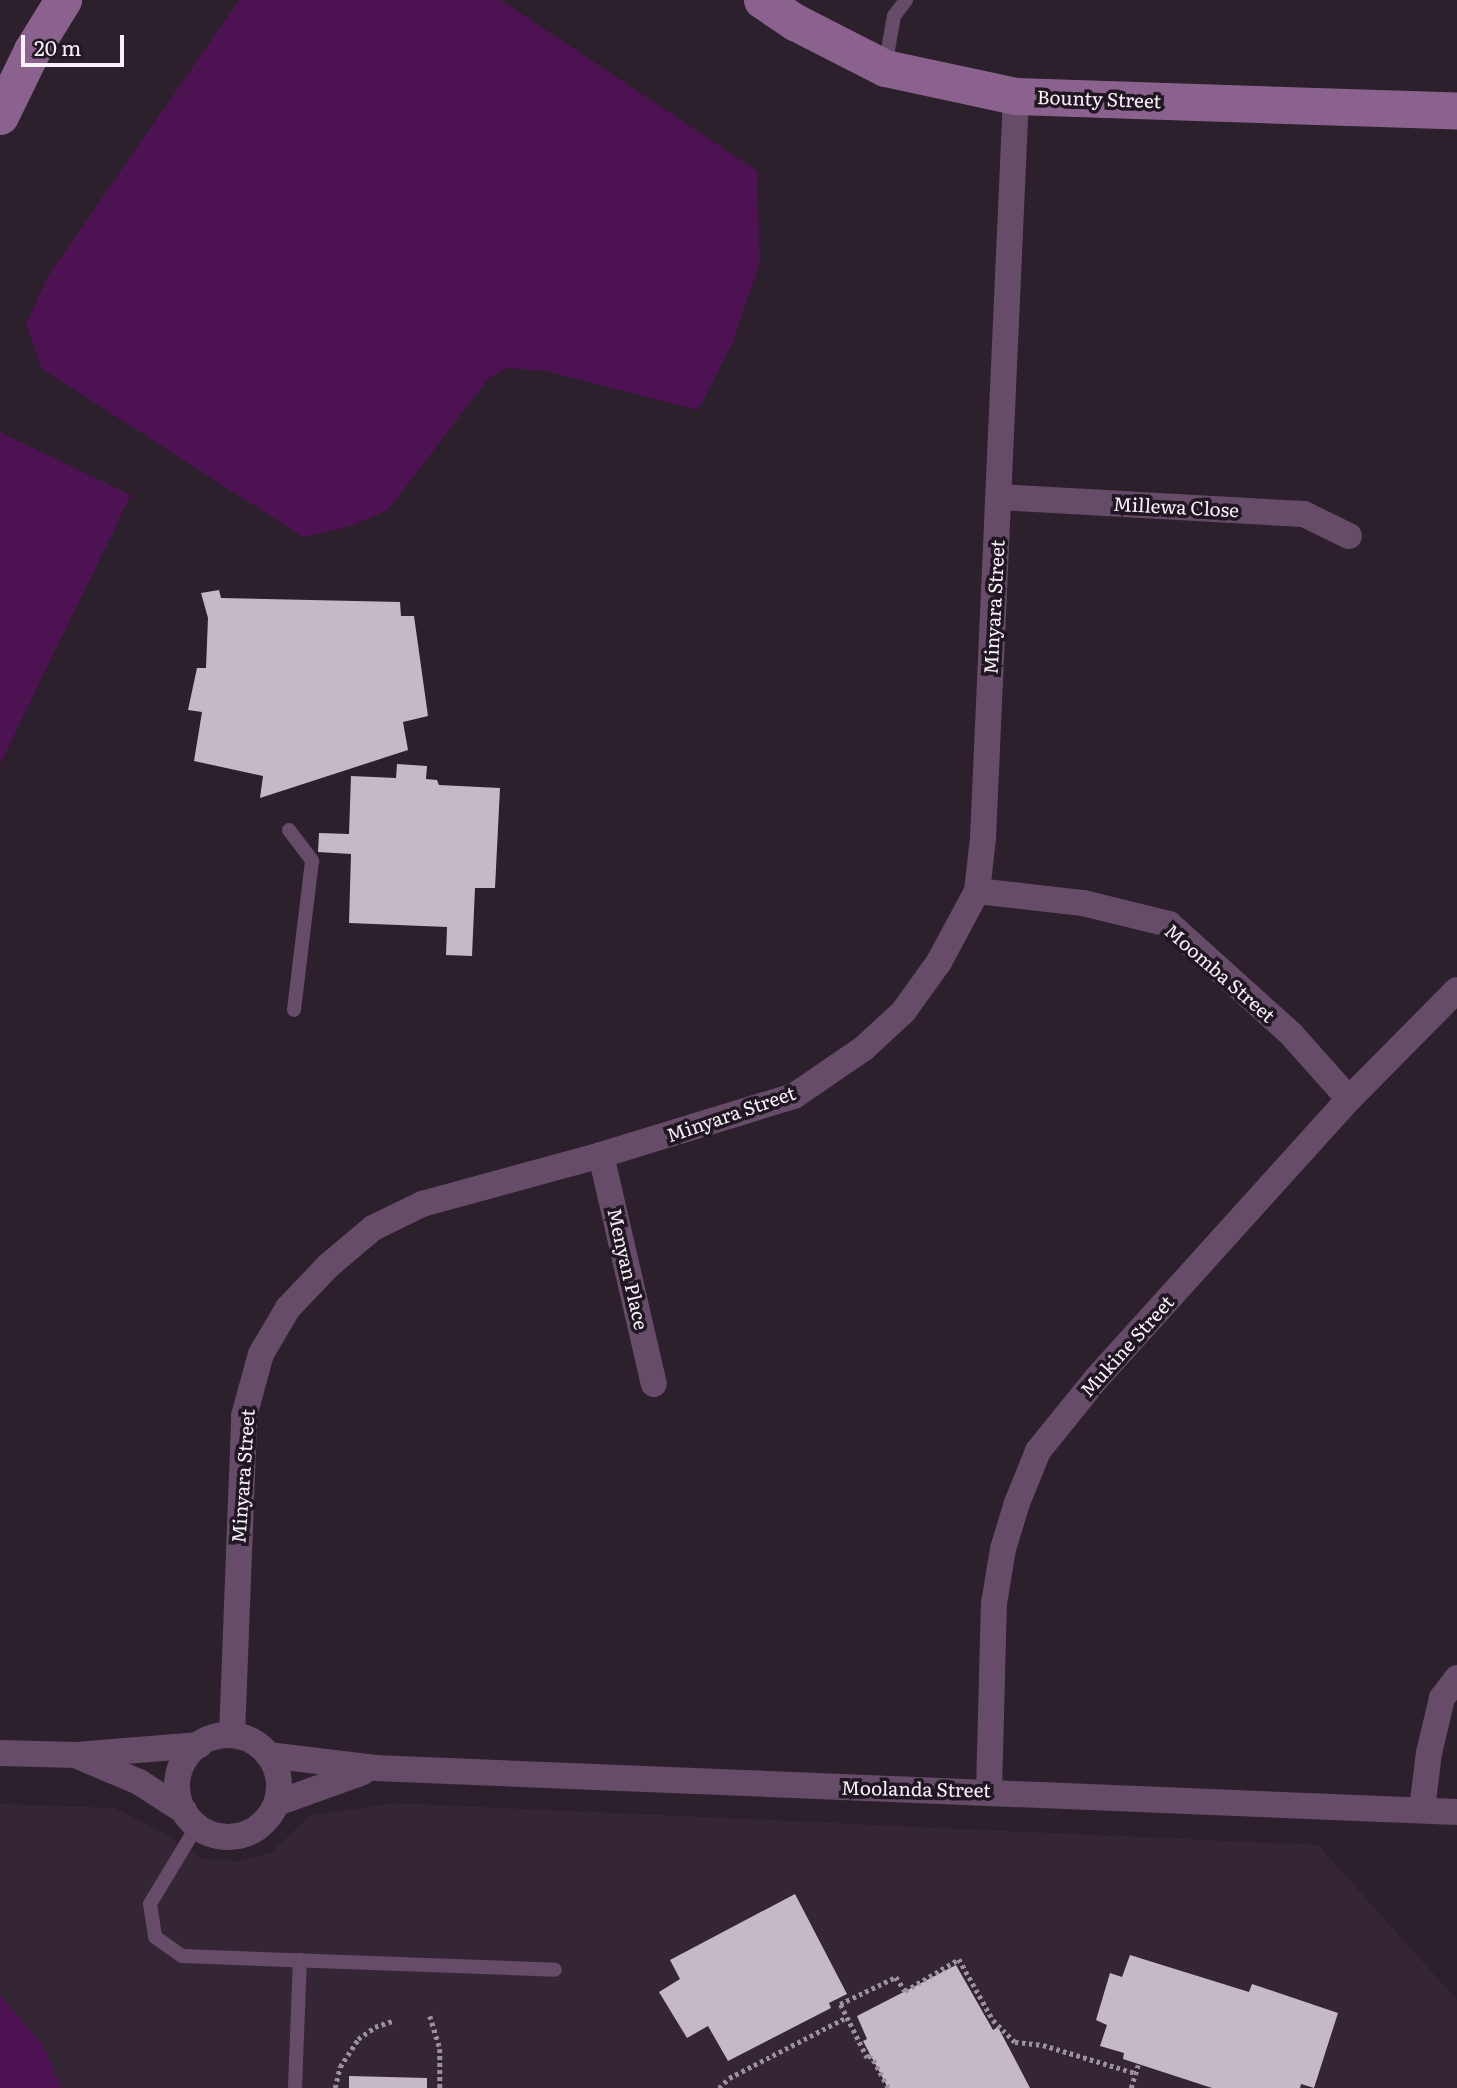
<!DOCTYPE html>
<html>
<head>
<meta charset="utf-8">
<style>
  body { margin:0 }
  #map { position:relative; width:1457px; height:2088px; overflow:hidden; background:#2b202b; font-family:Literata,serif }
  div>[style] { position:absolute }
  .built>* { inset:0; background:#352636 }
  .green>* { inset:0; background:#4c1251 }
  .building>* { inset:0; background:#c6b9c7 }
  .path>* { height:4.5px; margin-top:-2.25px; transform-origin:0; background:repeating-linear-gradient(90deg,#9b929b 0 3.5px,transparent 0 7px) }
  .lane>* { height:14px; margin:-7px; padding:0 7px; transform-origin:7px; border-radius:7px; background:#664c68 }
  .street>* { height:26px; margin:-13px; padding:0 13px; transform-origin:13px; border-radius:13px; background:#664c68 }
  .street>.ring { margin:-13px; padding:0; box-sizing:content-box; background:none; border:26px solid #664c68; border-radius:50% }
  .secondary>* { height:37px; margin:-18.5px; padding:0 18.5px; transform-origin:18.5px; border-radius:18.5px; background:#8b628e }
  span { translate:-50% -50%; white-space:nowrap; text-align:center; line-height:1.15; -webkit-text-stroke:7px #211722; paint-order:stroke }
  .street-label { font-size:19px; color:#f9f1f9 }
  .scale { position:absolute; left:21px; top:35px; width:103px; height:32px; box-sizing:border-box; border:4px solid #f9f1f9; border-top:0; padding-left:9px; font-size:21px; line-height:24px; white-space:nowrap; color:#f9f1f9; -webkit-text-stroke:5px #211722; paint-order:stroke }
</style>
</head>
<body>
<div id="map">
  <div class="built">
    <div style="clip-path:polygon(393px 1803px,1318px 1845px,1457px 2000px,1457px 2088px,0 2088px,0 1804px,115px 1808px,161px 1832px,203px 1859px,242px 1861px,272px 1852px,309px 1816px)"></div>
  </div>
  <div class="green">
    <div style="clip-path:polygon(239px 0,501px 0,757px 171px,760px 263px,732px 344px,698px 410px,545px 371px,506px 368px,488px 379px,388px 510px,348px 527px,303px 537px,42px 369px,26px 324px,48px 276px)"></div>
    <div style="clip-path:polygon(0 432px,131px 495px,0 764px)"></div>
    <div style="clip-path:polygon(0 1995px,41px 2043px,62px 2088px,0 2088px)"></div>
  </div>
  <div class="building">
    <div style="clip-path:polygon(219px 590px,221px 598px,400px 602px,401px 616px,414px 616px,428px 716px,403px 722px,408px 750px,260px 798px,263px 776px,194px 761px,202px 712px,188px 710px,197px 668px,206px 668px,208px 618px,201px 593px)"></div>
    <div style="clip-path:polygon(397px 764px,427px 766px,426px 779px,437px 780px,439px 785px,500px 788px,495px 888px,475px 888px,472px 956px,446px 955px,447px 927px,349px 923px,351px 854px,318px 852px,319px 833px,349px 834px,351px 776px,396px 778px)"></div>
    <div style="clip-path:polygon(795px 1894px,847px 1994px,829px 2003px,831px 2008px,728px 2061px,708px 2026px,687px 2038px,659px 1992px,680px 1979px,670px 1960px)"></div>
    <div style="clip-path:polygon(1130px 1955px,1249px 1992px,1252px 1984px,1338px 2013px,1314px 2088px,1301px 2084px,1300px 2088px,1212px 2088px,1123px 2059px,1124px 2053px,1100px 2046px,1107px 2025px,1096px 2020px,1110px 1973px,1122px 1977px)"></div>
    <div style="clip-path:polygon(956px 1965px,993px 2030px,998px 2027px,1030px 2088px,888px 2088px,863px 2041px,867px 2039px,857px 2016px)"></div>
    <div style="clip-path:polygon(349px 2076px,427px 2078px,427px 2088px,349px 2088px)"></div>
  </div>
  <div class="path">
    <div style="left:430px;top:2016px;width:34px;rotate:73deg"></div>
    <div style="left:440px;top:2049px;width:39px;rotate:90deg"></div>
    <div style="left:335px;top:2088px;width:22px;rotate:-77deg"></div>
    <div style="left:340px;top:2067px;width:33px;rotate:-57deg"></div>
    <div style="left:358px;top:2039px;width:21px;rotate:-35deg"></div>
    <div style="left:375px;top:2027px;width:18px;rotate:-19deg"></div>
    <div style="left:719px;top:2088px;width:14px;rotate:-45deg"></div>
    <div style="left:729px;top:2078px;width:131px;rotate:-27.3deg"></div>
    <div style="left:888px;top:2088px;width:36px;rotate:-118deg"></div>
    <div style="left:871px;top:2056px;width:4px;rotate:153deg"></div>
    <div style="left:867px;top:2058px;width:60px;rotate:-116.6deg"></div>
    <div style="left:840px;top:2004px;width:62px;rotate:-25.7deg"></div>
    <div style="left:896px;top:1977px;width:17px;rotate:57deg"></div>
    <div style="left:905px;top:1991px;width:63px;rotate:-30.7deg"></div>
    <div style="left:959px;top:1959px;width:70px;rotate:60.9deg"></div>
    <div style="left:993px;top:2020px;width:31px;rotate:45deg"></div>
    <div style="left:1015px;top:2042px;width:28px;rotate:6deg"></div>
    <div style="left:1043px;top:2045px;width:96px;rotate:16.9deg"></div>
    <div style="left:1131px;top:2088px;width:24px;rotate:-73deg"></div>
  </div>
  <div class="lane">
    <div style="left:885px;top:67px;width:52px;rotate:-80deg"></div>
    <div style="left:894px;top:16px;width:20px;rotate:-53deg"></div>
    <div style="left:289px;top:830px;width:39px;rotate:53deg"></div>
    <div style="left:312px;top:861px;width:150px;rotate:96.9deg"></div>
    <div style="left:197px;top:1826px;width:91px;rotate:121.1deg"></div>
    <div style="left:150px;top:1904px;width:33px;rotate:81deg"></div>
    <div style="left:155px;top:1937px;width:33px;rotate:35deg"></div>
    <div style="left:182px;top:1956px;width:373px;rotate:2.1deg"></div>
    <div style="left:295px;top:2088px;width:128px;rotate:-87.8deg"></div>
  </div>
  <div class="street">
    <div style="left:999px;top:497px;width:305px;rotate:3.2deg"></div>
    <div style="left:1304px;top:514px;width:50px;rotate:26.1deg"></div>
    <div style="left:977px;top:891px;width:107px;rotate:6.5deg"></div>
    <div style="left:1083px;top:903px;width:89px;rotate:13.7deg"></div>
    <div style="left:1169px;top:924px;width:164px;rotate:42deg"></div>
    <div style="left:1291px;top:1034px;width:87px;rotate:48.3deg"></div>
    <div style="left:601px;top:1155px;width:235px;rotate:77deg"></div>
    <div style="left:232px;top:1735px;width:319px;rotate:-87.8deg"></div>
    <div style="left:244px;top:1416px;width:64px;rotate:-74.7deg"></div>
    <div style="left:261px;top:1354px;width:53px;rotate:-59.6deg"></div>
    <div style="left:288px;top:1308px;width:58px;rotate:-46.4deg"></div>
    <div style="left:328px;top:1266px;width:59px;rotate:-40.2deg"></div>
    <div style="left:373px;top:1228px;width:55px;rotate:-26.1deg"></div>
    <div style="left:422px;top:1204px;width:186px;rotate:-15.3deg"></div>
    <div style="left:601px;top:1155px;width:202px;rotate:-17deg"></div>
    <div style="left:794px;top:1096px;width:85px;rotate:-34.4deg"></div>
    <div style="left:864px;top:1048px;width:53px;rotate:-42.7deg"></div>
    <div style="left:903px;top:1012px;width:62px;rotate:-54.2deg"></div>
    <div style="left:939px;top:962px;width:81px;rotate:-61.8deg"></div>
    <div style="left:977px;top:891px;width:53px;rotate:-83.5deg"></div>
    <div style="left:983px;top:838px;width:743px;rotate:-87.45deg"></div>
    <div class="ring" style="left:177px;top:1735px;width:76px;height:76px"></div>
    <div style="left:0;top:1753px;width:76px;rotate:1.5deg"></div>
    <div style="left:76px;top:1755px;width:124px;rotate:-4.6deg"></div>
    <div style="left:268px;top:1755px;width:108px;rotate:6.9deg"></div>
    <div style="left:375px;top:1768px;width:1083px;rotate:2.33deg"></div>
    <div style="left:80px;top:1757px;width:64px;rotate:23deg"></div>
    <div style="left:139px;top:1782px;width:54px;rotate:32.8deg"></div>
    <div style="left:989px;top:1791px;width:187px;rotate:-88.5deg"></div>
    <div style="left:994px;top:1604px;width:56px;rotate:-80.7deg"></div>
    <div style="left:1003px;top:1549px;width:48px;rotate:-73.1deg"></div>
    <div style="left:1017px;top:1503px;width:56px;rotate:-68deg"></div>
    <div style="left:1038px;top:1451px;width:92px;rotate:-51.1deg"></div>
    <div style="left:1096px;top:1379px;width:377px;rotate:-47.9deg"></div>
    <div style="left:1349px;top:1099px;width:153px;rotate:-45.3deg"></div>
    <div style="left:277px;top:1803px;width:91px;rotate:-19.8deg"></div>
    <div style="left:1422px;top:1809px;width:56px;rotate:-82.9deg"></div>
    <div style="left:1429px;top:1753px;width:57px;rotate:-76.7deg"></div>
    <div style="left:1442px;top:1698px;width:25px;rotate:-53deg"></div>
  </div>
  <div class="secondary">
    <div style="left:762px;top:0;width:40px;rotate:34deg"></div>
    <div style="left:795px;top:22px;width:101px;rotate:27.1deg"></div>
    <div style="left:885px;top:68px;width:134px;rotate:12.1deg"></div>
    <div style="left:1016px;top:96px;width:441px;rotate:1.9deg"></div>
    <div style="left:0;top:116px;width:73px;rotate:-64.1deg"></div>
    <div style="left:32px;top:50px;width:59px;rotate:-58.2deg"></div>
  </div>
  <div class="street-label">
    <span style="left:1099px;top:99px;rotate:2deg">Bounty Street</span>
    <span style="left:1176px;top:507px;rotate:3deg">Millewa Close</span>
    <span style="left:994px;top:607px;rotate:-87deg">Minyara Street</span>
    <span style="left:1220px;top:973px;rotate:41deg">Moomba Street</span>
    <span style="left:731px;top:1114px;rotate:-19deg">Minyara Street</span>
    <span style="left:628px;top:1269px;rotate:77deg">Menyan Place</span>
    <span style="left:1127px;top:1346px;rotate:-48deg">Mukine Street</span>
    <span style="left:243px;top:1476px;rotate:-86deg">Minyara Street</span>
    <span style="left:916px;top:1789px;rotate:1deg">Moolanda Street</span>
  </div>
  <div class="scale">20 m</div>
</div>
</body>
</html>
